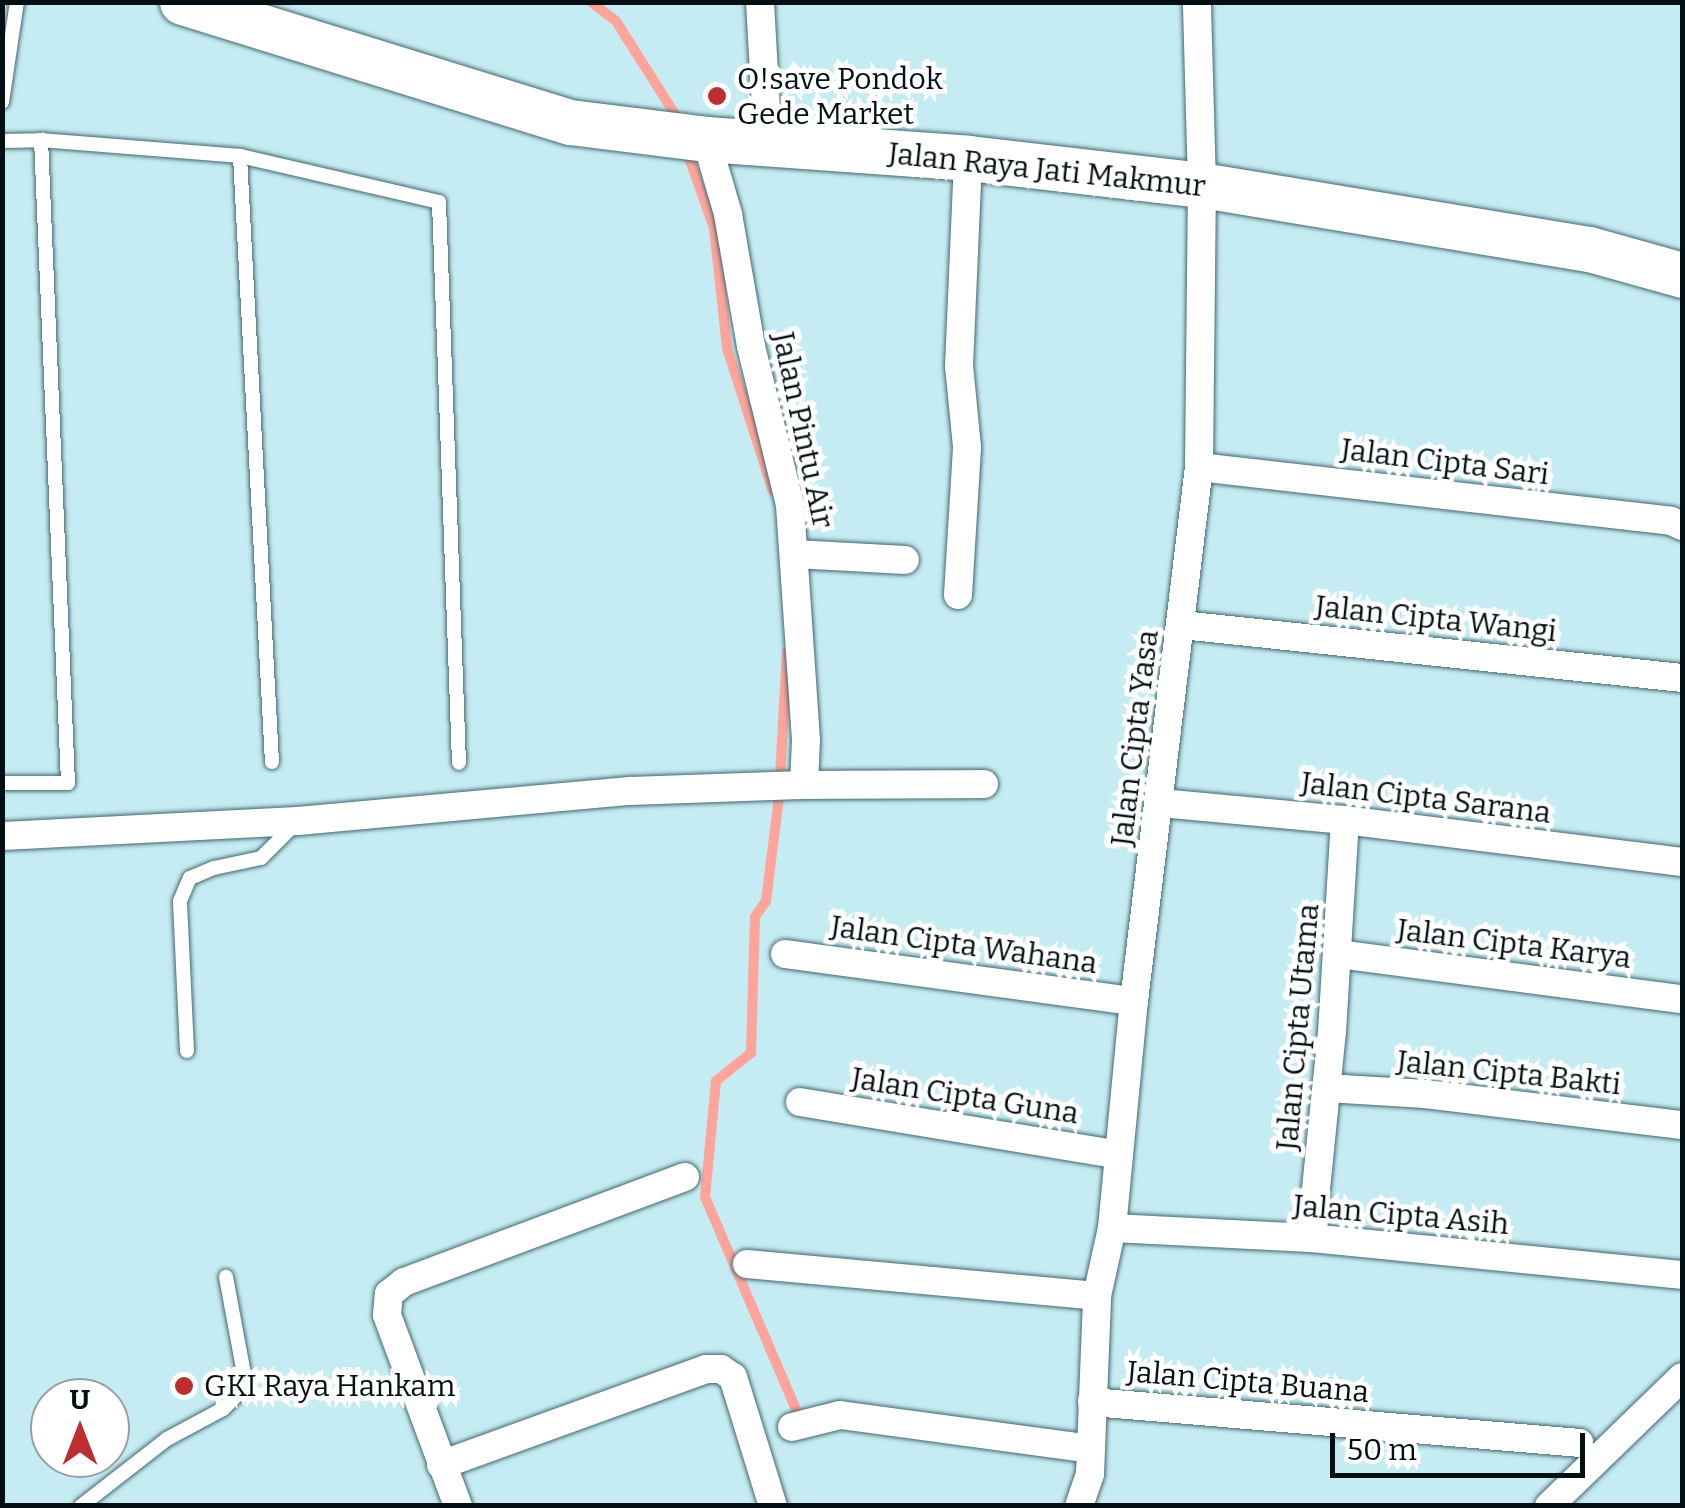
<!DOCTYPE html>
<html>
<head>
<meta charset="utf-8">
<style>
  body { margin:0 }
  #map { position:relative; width:1685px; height:1508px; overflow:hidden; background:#c5ecf3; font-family:Bitter,serif }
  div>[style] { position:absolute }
  .stream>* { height:10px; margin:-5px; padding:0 5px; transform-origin:5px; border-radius:5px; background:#ffa49b }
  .roads { filter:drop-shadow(0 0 2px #44676e) drop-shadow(0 0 2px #44676e) }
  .service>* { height:14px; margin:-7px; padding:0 7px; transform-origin:7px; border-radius:7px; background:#fff }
  .minor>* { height:28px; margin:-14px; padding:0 14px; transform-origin:14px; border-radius:14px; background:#fff }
  .primary>* { height:45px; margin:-22.5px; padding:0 22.5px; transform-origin:22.5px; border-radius:22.5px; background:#fff }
  .dots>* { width:28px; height:28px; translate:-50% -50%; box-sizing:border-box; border:5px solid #fff; border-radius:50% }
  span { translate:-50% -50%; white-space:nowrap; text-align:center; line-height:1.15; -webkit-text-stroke:9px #fff; paint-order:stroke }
  .poi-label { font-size:30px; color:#030f12 }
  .left { translate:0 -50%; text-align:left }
  .street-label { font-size:30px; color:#030f12 }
  .frame { position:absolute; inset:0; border:5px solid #030f12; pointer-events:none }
  .north { position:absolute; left:30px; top:1378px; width:100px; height:100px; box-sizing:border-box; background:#fff; border:2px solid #9a9fa0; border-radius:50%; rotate:0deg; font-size:28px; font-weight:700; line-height:40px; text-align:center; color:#030f12 }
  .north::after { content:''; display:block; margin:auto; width:35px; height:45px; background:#bd2e30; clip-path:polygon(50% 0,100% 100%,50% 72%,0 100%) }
  .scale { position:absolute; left:1330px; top:1433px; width:255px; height:45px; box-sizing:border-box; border:5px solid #030f12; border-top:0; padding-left:12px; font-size:30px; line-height:35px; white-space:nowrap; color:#030f12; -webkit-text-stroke:8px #fff; paint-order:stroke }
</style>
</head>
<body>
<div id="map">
  <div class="stream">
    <div style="left:591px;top:2px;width:31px;rotate:37deg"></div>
    <div style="left:616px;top:21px;width:112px;rotate:57.7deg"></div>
    <div style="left:688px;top:155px;width:77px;rotate:70.4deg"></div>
    <div style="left:714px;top:228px;width:121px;rotate:83.8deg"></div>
    <div style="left:727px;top:348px;width:150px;rotate:72.2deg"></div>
    <div style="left:787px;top:652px;width:145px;rotate:93.2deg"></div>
    <div style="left:779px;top:797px;width:105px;rotate:97.1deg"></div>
    <div style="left:766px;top:901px;width:19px;rotate:125deg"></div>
    <div style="left:755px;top:917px;width:136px;rotate:91.7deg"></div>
    <div style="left:751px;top:1053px;width:45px;rotate:141.3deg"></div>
    <div style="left:716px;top:1081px;width:117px;rotate:95.4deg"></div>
    <div style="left:705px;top:1197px;width:236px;rotate:66.8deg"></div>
  </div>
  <div class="roads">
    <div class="service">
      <div style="left:2px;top:102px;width:101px;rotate:-81.5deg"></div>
      <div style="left:2px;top:141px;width:39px;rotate:-1deg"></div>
      <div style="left:41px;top:140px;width:200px;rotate:4.6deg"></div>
      <div style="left:240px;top:156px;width:204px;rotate:13deg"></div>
      <div style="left:439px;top:202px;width:561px;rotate:87.96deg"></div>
      <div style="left:240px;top:156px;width:607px;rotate:86.98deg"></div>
      <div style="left:2px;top:783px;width:66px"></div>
      <div style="left:68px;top:783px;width:644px;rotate:-92.4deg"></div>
      <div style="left:187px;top:1051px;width:150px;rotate:-92.7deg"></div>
      <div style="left:180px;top:901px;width:25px;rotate:-67deg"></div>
      <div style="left:190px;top:878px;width:26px;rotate:-23deg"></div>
      <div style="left:214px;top:868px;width:48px;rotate:-12deg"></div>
      <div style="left:261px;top:858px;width:51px;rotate:-45deg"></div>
      <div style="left:81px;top:1506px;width:109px;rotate:-37.9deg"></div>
      <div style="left:167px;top:1439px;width:64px;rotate:-28.2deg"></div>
      <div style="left:223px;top:1409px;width:24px;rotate:-45deg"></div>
      <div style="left:240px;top:1392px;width:18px;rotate:-77deg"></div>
      <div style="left:244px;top:1374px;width:99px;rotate:-100.5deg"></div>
    </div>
    <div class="minor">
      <div style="left:760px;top:2px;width:143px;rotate:86.8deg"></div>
      <div style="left:1199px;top:467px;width:475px;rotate:6.5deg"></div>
      <div style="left:1671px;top:521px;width:12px;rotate:24deg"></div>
      <div style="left:795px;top:554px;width:110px;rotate:3.1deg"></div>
      <div style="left:958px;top:595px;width:148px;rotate:-86.5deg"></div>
      <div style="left:967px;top:447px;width:81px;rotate:-95.6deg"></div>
      <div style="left:959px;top:366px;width:208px;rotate:-87.5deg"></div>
      <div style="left:1182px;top:625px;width:503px;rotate:6.05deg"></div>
      <div style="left:804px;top:785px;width:180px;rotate:-0.3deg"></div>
      <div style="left:1161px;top:803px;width:185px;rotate:5.3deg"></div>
      <div style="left:1345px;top:820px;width:340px;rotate:7.1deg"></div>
      <div style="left:2px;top:836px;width:296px;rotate:-2.9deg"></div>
      <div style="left:298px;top:821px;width:333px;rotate:-5.2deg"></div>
      <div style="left:630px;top:791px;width:174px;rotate:-2deg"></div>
      <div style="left:804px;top:785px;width:45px;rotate:-87.5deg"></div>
      <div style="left:806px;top:740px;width:236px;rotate:-93.9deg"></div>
      <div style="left:790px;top:505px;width:164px;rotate:-103.8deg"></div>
      <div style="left:751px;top:346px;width:134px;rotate:-99.9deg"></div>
      <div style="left:728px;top:214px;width:78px;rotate:-106.3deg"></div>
      <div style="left:785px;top:954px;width:352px;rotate:7.7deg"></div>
      <div style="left:1338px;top:954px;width:347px;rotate:7.5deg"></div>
      <div style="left:1327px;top:1088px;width:98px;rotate:3.5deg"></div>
      <div style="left:1425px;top:1094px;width:259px;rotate:6.9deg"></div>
      <div style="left:800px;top:1102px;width:323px;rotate:9.4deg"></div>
      <div style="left:1112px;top:1228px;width:199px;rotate:2.9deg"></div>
      <div style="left:1311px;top:1238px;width:373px;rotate:5.7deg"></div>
      <div style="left:1311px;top:1238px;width:207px;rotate:-84.2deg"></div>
      <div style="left:1332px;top:1032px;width:212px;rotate:-86.5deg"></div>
      <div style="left:747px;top:1264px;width:351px;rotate:5.2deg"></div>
      <div style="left:1092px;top:1402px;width:489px;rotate:4.8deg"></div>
      <div style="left:792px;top:1427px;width:49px;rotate:-14deg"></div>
      <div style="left:840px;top:1415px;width:253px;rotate:7.7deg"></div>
      <div style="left:441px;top:1465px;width:282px;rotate:-19.9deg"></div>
      <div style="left:706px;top:1369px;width:15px"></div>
      <div style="left:721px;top:1369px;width:14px;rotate:34deg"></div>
      <div style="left:733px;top:1377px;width:135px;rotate:72.8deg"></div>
      <div style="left:458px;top:1506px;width:204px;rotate:-110.4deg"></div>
      <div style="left:387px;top:1315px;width:21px;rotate:-85deg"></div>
      <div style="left:389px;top:1294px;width:19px;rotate:-39deg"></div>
      <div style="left:404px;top:1282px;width:300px;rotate:-20.5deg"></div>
      <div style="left:1079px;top:1506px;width:34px;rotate:-71deg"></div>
      <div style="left:1090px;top:1474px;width:178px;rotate:-87.7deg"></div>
      <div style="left:1097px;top:1296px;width:70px;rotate:-77.6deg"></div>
      <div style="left:1112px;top:1228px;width:228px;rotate:-84.5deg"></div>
      <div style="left:1134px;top:1001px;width:538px;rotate:-83.06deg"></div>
      <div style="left:1199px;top:467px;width:282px;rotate:-89.4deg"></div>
      <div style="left:1202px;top:185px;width:183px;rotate:-91.6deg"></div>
      <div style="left:1549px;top:1506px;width:185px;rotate:-44.1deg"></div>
    </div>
    <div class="primary">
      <div style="left:182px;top:2px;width:406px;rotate:17.2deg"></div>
      <div style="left:570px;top:122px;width:137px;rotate:7.1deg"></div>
      <div style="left:706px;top:139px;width:263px;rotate:4.1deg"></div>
      <div style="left:968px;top:158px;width:236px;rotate:6.6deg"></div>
      <div style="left:1202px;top:185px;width:392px;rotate:9.4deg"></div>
      <div style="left:1589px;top:249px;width:97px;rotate:15.6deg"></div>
    </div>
  </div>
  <div class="dots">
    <div style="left:717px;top:96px;background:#bd2e30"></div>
    <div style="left:184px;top:1386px;background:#bd2e30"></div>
  </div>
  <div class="poi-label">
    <span class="left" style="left:737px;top:96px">O!save Pondok<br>Gede Market</span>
    <span class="left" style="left:204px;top:1386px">GKI Raya Hankam</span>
  </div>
  <div class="street-label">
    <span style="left:1047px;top:170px;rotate:6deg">Jalan Raya Jati Makmur</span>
    <span style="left:803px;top:430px;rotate:78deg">Jalan Pintu Air</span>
    <span style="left:1445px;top:462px;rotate:7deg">Jalan Cipta Sari</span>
    <span style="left:1436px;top:619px;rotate:6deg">Jalan Cipta Wangi</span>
    <span style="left:1135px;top:738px;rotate:-83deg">Jalan Cipta Yasa</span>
    <span style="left:1426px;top:798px;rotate:7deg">Jalan Cipta Sarana</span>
    <span style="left:1514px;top:944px;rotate:7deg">Jalan Cipta Karya</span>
    <span style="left:964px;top:945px;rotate:8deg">Jalan Cipta Wahana</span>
    <span style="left:1298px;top:1027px;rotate:-85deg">Jalan Cipta Utama</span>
    <span style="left:1509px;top:1073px;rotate:6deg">Jalan Cipta Bakti</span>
    <span style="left:965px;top:1096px;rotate:9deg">Jalan Cipta Guna</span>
    <span style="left:1401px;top:1215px;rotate:5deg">Jalan Cipta Asih</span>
    <span style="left:1248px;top:1382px;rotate:5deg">Jalan Cipta Buana</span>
  </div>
  <div class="frame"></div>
  <div class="north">U</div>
  <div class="scale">50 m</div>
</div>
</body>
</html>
